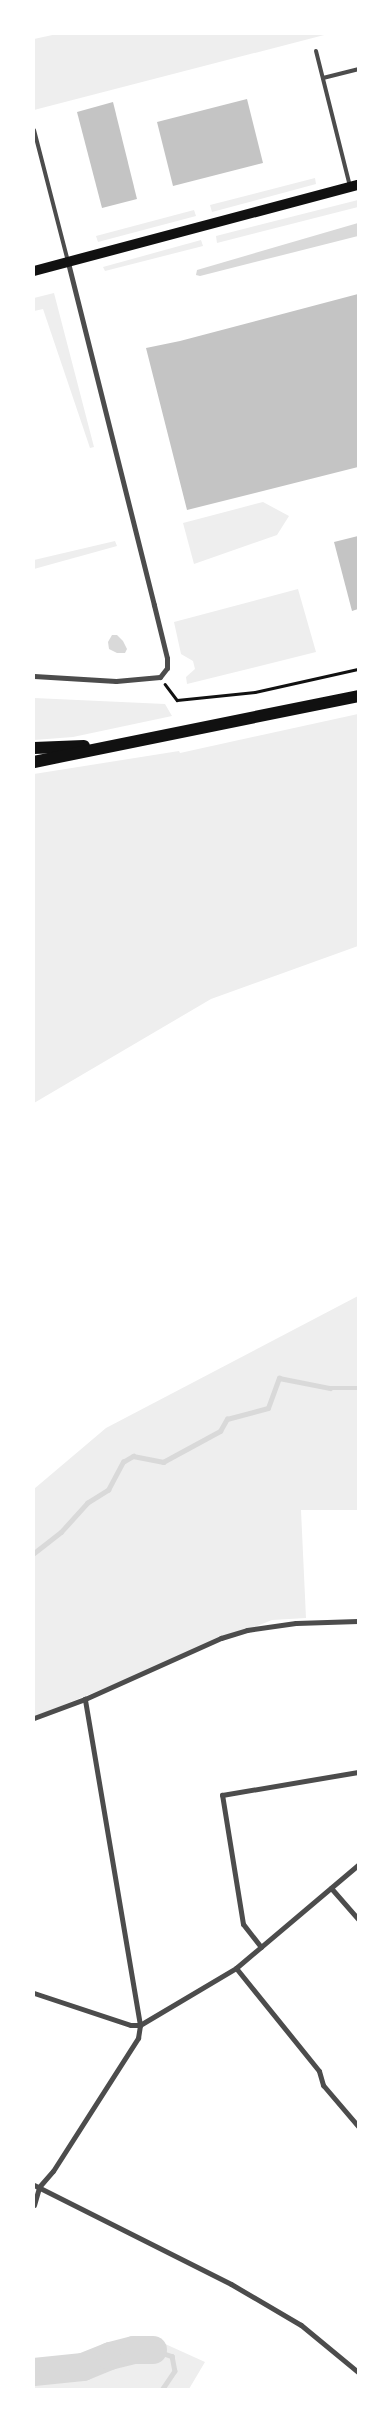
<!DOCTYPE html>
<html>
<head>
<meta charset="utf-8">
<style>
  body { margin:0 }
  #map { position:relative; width:392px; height:2423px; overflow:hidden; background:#fff; font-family:Helvetica,sans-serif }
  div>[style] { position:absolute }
  .green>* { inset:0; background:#eee }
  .water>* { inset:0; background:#d9d9d9 }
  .stream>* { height:4.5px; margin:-2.25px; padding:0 2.25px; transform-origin:2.25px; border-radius:2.25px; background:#d9d9d9 }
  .river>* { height:28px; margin:-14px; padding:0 14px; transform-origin:14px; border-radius:14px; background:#d9d9d9 }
  .building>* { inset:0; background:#c4c4c4 }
  .path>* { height:2.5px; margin:-1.25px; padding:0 1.25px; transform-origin:1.25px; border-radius:1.25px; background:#111 }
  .service>* { height:4px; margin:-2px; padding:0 2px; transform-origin:2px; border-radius:2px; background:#4c4c4c }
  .minor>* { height:5px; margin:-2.5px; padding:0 2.5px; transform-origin:2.5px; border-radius:2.5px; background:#4c4c4c }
  .secondary>* { height:10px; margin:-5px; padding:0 5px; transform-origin:5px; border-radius:5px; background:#111 }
  .primary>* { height:12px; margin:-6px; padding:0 6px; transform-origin:6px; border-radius:6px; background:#111 }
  span { translate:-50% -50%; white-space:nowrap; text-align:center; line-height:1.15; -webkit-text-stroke:4px #fff; paint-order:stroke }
  .frame { position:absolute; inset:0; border:35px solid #fff; pointer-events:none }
</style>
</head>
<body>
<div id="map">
  <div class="green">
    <div style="clip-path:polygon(57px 34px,328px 34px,34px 110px,34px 39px)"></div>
    <div style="clip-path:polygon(315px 178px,316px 184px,212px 212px,210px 205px)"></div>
    <div style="clip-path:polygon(358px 200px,358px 207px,217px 243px,216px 236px)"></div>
    <div style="clip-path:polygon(194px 210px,196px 216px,98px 242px,96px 236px)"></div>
    <div style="clip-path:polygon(201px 240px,203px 246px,105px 271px,103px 267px)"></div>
    <div style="clip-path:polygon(54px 293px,94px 447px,90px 448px,43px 309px,34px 311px,34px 298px)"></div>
    <div style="clip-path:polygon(263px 502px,289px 516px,277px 535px,194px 564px,183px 523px)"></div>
    <div style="clip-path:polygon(115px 541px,117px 546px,34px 569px,34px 560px)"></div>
    <div style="clip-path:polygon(298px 589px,316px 652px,187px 684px,186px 677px,195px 669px,193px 661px,181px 654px,174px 622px)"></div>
    <div style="clip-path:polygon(34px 698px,165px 704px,172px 716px,73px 737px,34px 740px)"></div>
    <div style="clip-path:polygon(358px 714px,358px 946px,211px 999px,34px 1103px,34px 774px,179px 751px,180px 753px)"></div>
    <div style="clip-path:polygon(358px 1296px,358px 1510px,301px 1510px,306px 1618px,272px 1620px,34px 1717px,34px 1489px,106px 1428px)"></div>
    <div style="clip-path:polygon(152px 2338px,205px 2362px,189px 2389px,34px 2389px,34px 2359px,87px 2353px)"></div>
  </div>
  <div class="water">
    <div style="clip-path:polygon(358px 223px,358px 236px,200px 276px,196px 275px,197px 270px)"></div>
    <div style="clip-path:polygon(112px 635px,117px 635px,123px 641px,127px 649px,125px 653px,117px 653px,109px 649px,108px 642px)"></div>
  </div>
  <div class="stream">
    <div style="left:34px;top:1553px;width:34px;rotate:-38deg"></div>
    <div style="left:61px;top:1532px;width:39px;rotate:-48deg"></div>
    <div style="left:87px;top:1503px;width:25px;rotate:-32deg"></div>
    <div style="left:108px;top:1490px;width:32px;rotate:-62deg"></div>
    <div style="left:123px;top:1462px;width:12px;rotate:-31deg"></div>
    <div style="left:133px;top:1456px;width:31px;rotate:11deg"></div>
    <div style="left:163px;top:1462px;width:65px;rotate:-28.5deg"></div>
    <div style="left:220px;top:1431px;width:14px;rotate:-60deg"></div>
    <div style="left:227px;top:1419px;width:42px;rotate:-15deg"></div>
    <div style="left:268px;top:1408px;width:32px;rotate:-70deg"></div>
    <div style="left:279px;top:1378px;width:52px;rotate:11.1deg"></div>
    <div style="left:330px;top:1388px;width:28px"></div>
    <div style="left:153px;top:2350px;width:20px;rotate:18deg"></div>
    <div style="left:172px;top:2356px;width:15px;rotate:79deg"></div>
    <div style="left:175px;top:2371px;width:22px;rotate:124deg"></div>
  </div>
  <div class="river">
    <div style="left:34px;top:2372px;width:49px;rotate:-5.8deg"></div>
    <div style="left:83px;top:2367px;width:29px;rotate:-22deg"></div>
    <div style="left:110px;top:2356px;width:25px;rotate:-14deg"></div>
    <div style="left:134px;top:2350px;width:19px"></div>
  </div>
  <div class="building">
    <div style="clip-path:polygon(247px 99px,263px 163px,173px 186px,157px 122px)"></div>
    <div style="clip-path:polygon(113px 102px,137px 199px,102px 208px,77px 112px)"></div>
    <div style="clip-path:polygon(358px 294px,358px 467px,187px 510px,146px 348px,180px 341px)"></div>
    <div style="clip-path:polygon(358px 536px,358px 609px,352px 611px,334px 542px)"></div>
  </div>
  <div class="path">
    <div style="left:165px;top:684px;width:20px;rotate:53deg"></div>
    <div style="left:177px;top:700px;width:78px;rotate:-5.9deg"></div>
    <div style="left:255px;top:692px;width:106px;rotate:-12.6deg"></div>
  </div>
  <div class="service">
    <div style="left:316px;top:51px;width:139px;rotate:75.9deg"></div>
    <div style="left:323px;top:78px;width:36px;rotate:-14deg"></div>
    <div style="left:34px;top:130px;width:135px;rotate:75.5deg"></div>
  </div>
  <div class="minor">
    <div style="left:34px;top:676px;width:82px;rotate:3.5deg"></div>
    <div style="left:116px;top:681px;width:44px;rotate:-5.2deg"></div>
    <div style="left:160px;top:677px;width:11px;rotate:-52deg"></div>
    <div style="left:167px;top:668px;width:10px;rotate:-90deg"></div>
    <div style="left:167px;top:658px;width:55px;rotate:-103.8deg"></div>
    <div style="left:154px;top:605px;width:353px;rotate:-104.1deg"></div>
    <div style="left:34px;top:1718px;width:54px;rotate:-20.4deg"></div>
    <div style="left:85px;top:1699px;width:149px;rotate:-24.2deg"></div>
    <div style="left:221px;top:1638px;width:27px;rotate:-17deg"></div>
    <div style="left:247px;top:1630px;width:49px;rotate:-8.1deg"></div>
    <div style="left:296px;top:1623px;width:62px;rotate:-1.8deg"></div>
    <div style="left:331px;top:1888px;width:41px;rotate:48.9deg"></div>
    <div style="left:261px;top:1947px;width:29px;rotate:-128deg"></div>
    <div style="left:243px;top:1924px;width:131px;rotate:-99.2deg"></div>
    <div style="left:222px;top:1795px;width:138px;rotate:-9.6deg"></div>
    <div style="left:236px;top:1968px;width:132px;rotate:51.1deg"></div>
    <div style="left:319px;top:2071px;width:15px;rotate:74deg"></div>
    <div style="left:323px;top:2085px;width:54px;rotate:49.5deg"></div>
    <div style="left:34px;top:1993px;width:102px;rotate:18.3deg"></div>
    <div style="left:131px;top:2025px;width:9px"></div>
    <div style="left:140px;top:2025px;width:331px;rotate:-99.6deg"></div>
    <div style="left:34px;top:2185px;width:220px;rotate:26.7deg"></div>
    <div style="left:231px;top:2284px;width:81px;rotate:30.4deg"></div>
    <div style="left:301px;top:2325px;width:74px;rotate:39.5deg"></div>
    <div style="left:34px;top:2205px;width:19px;rotate:-74deg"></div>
    <div style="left:39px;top:2187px;width:21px;rotate:-49deg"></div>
    <div style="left:53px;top:2171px;width:158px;rotate:-57.4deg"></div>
    <div style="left:138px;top:2038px;width:13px;rotate:-81deg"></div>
    <div style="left:140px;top:2025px;width:112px;rotate:-30.7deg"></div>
    <div style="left:236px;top:1968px;width:160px;rotate:-40.2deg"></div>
  </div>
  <div class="secondary">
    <div style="left:34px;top:271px;width:335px;rotate:-14.9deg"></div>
  </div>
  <div class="primary">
    <div style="left:34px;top:748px;width:50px;rotate:-2.3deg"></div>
    <div style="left:34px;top:762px;width:331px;rotate:-11.5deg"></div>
  </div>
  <div class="frame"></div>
</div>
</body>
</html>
